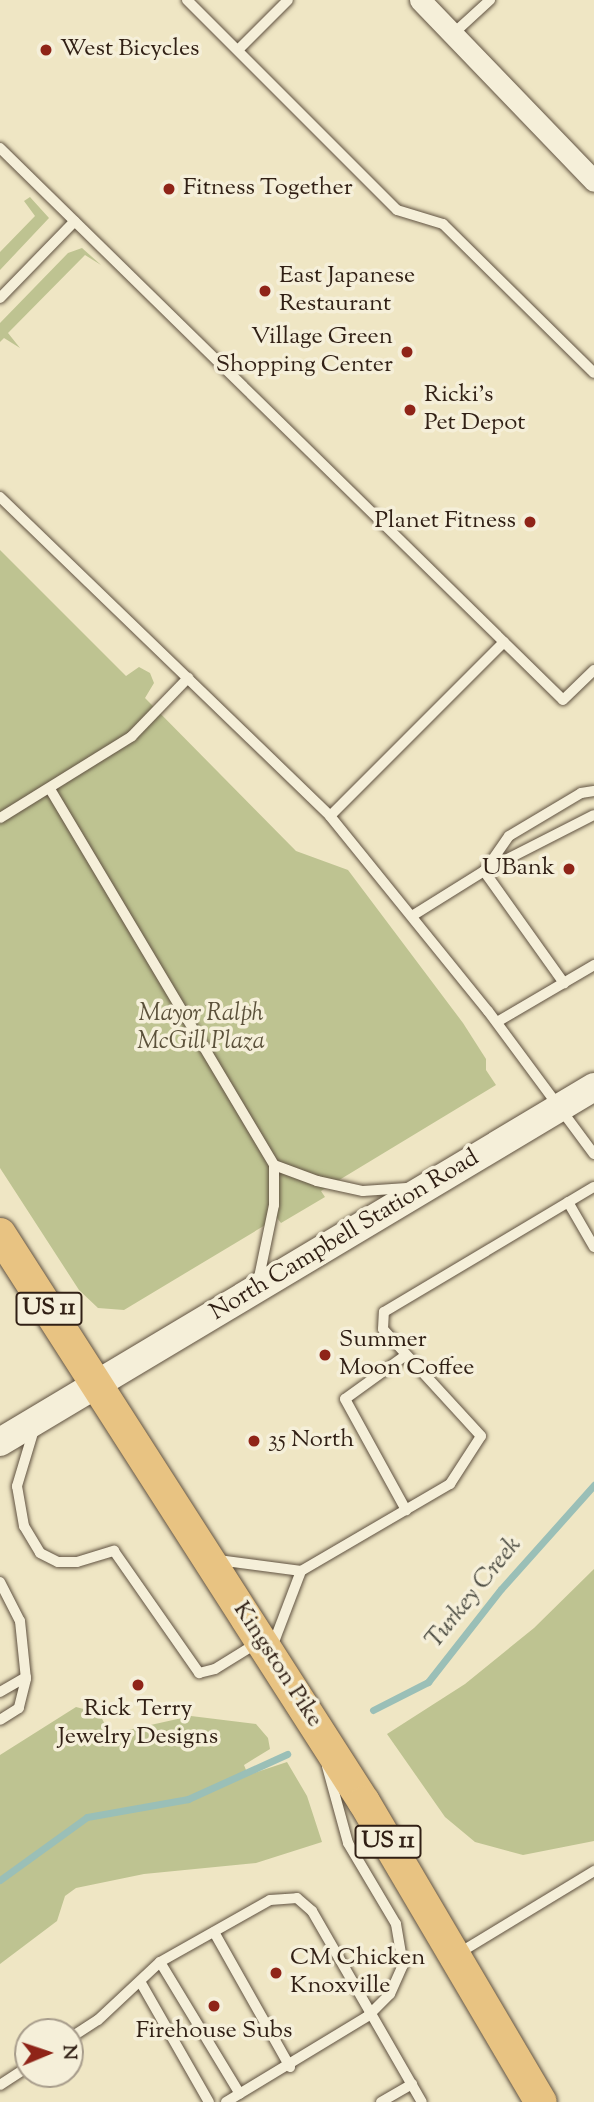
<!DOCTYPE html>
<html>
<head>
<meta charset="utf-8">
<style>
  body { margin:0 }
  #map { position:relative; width:594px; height:2102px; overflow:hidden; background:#efe6c4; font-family:"Sorts Mill Goudy",serif }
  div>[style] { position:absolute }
  .green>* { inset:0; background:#bec391 }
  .stream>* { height:7px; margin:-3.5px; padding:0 3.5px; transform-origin:3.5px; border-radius:3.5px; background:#9abfb7 }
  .roads { filter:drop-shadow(0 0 2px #605241) drop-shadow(0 0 2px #605241) }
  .service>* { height:10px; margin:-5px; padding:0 5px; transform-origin:5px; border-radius:5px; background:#f5efd9 }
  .minor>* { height:21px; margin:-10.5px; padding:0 10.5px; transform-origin:10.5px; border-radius:10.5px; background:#f5efd9 }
  .secondary>* { height:28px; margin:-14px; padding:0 14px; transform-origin:14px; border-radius:14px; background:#f5efd9 }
  .primary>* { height:32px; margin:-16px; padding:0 16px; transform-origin:16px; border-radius:16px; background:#e8c382 }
  .dots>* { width:19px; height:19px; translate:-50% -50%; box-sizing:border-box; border:4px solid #f5efd9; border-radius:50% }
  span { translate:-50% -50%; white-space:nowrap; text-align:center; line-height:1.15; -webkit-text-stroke:7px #f5efd9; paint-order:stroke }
  .shield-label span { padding:2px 5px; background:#f5efd9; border:2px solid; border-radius:5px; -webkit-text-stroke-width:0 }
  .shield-label { font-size:23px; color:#312015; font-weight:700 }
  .poi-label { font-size:24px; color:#312015 }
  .left { translate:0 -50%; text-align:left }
  .right { translate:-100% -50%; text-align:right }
  .park-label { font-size:24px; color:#5b513a; font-style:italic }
  .street-label { font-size:24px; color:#312015 }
  .water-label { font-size:26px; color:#505046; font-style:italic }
  .north { position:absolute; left:14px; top:2018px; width:70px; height:70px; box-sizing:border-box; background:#f5efd9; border:2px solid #a79c8b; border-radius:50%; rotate:88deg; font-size:19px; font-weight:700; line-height:28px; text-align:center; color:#312015 }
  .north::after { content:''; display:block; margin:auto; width:24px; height:32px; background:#8f2418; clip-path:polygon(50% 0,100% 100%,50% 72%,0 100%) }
</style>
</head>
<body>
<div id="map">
  <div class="green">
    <div style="clip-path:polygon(30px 197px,49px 218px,0 270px,0 252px,35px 216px,24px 201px)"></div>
    <div style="clip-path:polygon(82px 248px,101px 265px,85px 255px,8px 333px,20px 348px,4px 338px,0 342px,0 323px,68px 253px)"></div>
    <div style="clip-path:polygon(0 550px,126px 676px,139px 667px,150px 673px,154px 683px,145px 698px,296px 851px,348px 870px,463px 1023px,486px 1059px,486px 1070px,496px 1085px,321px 1191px,325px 1197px,281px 1223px,277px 1218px,124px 1310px,98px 1308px,79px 1290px,0 1168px)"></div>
    <div style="clip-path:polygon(594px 1569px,594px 1841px,523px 1855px,475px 1842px,445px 1817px,387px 1734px,465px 1684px,534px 1628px)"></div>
    <div style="clip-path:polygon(76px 1707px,99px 1713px,110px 1734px,191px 1716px,256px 1724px,268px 1738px,270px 1749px,244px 1765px,248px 1775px,287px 1762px,307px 1796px,322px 1842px,256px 1863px,144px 1874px,76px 1888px,65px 1896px,57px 1921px,0 1964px,0 1755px)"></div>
  </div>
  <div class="stream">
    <div style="left:373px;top:1710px;width:62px;rotate:-27deg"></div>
    <div style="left:428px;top:1682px;width:118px;rotate:-51.9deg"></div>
    <div style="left:501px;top:1589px;width:140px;rotate:-48.2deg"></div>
    <div style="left:0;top:1880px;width:107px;rotate:-35.9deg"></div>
    <div style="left:87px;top:1817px;width:103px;rotate:-10.1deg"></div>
    <div style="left:188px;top:1799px;width:109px;rotate:-24.4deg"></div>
  </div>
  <div class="roads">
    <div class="service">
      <div style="left:187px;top:0;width:297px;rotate:45deg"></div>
      <div style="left:397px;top:210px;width:48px;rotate:16.9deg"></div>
      <div style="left:443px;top:224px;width:212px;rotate:44.6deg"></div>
      <div style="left:454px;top:33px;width:49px;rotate:-42.5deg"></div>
      <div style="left:239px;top:49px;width:69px;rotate:-45deg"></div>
      <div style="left:0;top:148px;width:788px;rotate:44.43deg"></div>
      <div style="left:563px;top:700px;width:43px;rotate:-44.1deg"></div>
      <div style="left:0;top:298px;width:107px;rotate:-45.8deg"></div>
      <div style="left:0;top:497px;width:459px;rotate:44deg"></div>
      <div style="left:504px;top:642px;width:246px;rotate:135deg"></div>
      <div style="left:330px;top:816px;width:251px;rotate:51deg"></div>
      <div style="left:488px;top:1011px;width:178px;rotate:53.5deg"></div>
      <div style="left:50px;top:789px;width:438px;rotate:59.2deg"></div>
      <div style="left:274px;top:1165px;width:40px;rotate:90deg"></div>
      <div style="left:274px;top:1205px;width:79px;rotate:101.7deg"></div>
      <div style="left:0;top:818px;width:155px;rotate:-31.8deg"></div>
      <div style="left:132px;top:736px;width:81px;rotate:-46deg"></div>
      <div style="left:486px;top:869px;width:40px;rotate:-55.1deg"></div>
      <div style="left:509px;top:836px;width:84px;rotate:-30.8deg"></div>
      <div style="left:581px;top:793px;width:13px;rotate:-9deg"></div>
      <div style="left:484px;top:871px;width:138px;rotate:54.5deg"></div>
      <div style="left:412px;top:916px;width:85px;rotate:-32deg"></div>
      <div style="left:484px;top:871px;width:123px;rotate:-27deg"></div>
      <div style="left:497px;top:1022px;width:113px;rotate:-30.4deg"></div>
      <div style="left:274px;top:1165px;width:46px;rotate:20.4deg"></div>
      <div style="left:317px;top:1181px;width:47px;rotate:12.3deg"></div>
      <div style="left:363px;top:1191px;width:44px;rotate:-3.9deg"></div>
      <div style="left:568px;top:1202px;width:52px;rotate:60deg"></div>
      <div style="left:406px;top:1355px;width:75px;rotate:144.2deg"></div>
      <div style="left:345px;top:1399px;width:127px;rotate:61.2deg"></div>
      <div style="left:35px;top:1426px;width:63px;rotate:106.7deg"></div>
      <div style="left:17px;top:1486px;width:41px;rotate:80.1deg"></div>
      <div style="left:24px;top:1526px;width:31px;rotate:59deg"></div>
      <div style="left:40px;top:1553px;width:20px;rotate:27deg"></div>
      <div style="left:58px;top:1562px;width:19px"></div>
      <div style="left:77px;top:1562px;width:39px;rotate:-17deg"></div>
      <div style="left:114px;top:1551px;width:149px;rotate:55.1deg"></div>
      <div style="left:199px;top:1673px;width:16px;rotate:-14deg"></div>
      <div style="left:215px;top:1669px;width:49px;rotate:-31.8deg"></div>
      <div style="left:218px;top:1560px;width:84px;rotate:7.5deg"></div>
      <div style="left:301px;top:1571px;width:173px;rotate:-30.3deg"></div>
      <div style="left:450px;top:1484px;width:57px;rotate:-57.1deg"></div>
      <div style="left:481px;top:1436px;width:145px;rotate:-132.5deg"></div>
      <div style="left:383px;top:1329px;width:17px;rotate:-87deg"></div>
      <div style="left:384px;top:1312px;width:244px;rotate:-30.8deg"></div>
      <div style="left:0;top:1582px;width:44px;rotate:62.9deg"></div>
      <div style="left:20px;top:1621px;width:58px;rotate:84.1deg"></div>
      <div style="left:26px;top:1679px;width:30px;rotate:104deg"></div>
      <div style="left:19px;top:1708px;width:22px;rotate:148deg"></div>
      <div style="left:272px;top:1647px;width:81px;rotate:-69.1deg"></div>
      <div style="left:0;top:1692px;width:30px;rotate:-30deg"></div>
      <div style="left:214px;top:1932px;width:155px;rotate:60.6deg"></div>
      <div style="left:456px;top:1955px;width:162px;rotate:-31.3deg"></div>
      <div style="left:160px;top:1962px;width:154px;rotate:58.8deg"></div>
      <div style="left:141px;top:1983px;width:137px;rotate:60.3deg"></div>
      <div style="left:70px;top:2038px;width:33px;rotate:-33deg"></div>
      <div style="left:98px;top:2020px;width:85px;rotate:-43.1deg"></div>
      <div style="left:160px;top:1962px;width:126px;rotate:-29.4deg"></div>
      <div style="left:270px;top:1900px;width:27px;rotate:-4deg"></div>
      <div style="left:297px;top:1898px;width:20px;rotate:41deg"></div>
      <div style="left:312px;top:1911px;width:220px;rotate:60.1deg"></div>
      <div style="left:0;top:2085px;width:33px;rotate:-33deg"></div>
      <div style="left:226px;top:2102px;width:166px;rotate:-31.2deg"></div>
      <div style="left:368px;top:2016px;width:31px;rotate:-45deg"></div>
      <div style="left:390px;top:1994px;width:32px;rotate:-66deg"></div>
      <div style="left:403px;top:1965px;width:42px;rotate:-99.7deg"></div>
      <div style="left:396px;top:1924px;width:94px;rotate:-120.7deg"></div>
      <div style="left:348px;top:1843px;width:80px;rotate:-105.3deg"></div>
      <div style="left:381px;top:2102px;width:36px;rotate:-30deg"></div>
    </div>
    <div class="minor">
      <div style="left:420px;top:0;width:251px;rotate:46.1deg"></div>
    </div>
    <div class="secondary">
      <div style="left:0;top:1442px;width:692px;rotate:-30.86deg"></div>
    </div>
    <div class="primary">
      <div style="left:0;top:1234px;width:675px;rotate:57.35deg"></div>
      <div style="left:364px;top:1802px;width:348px;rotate:59.5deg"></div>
    </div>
  </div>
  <div class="dots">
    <div style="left:46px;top:50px;background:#8f2418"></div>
    <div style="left:169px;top:189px;background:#8f2418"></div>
    <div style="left:265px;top:291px;background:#8f2418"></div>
    <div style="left:407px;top:352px;background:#8f2418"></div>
    <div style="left:410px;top:410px;background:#8f2418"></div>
    <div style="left:530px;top:522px;background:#8f2418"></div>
    <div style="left:569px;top:869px;background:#8f2418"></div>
    <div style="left:325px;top:1355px;background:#8f2418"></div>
    <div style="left:254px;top:1441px;background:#8f2418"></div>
    <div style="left:138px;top:1685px;background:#8f2418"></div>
    <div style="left:276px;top:1973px;background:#8f2418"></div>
    <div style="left:214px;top:2006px;background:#8f2418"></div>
  </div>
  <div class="shield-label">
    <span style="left:49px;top:1309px">US 11</span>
    <span style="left:388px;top:1842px">US 11</span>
  </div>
  <div class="poi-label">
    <span class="left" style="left:60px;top:50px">West Bicycles</span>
    <span class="left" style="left:183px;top:189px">Fitness Together</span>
    <span class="left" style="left:279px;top:291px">East Japanese<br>Restaurant</span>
    <span class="right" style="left:393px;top:352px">Village Green<br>Shopping Center</span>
    <span class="left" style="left:424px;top:410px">Ricki's<br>Pet Depot</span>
    <span class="right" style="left:516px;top:522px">Planet Fitness</span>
    <span class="right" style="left:555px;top:869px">UBank</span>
    <span class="left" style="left:339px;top:1355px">Summer<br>Moon Coffee</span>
    <span class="left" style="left:268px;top:1441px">35 North</span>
    <span style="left:138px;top:1724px">Rick Terry<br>Jewelry Designs</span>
    <span class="left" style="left:290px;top:1973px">CM Chicken<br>Knoxville</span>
    <span style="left:214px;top:2032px">Firehouse Subs</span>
  </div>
  <div class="park-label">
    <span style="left:201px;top:1029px">Mayor Ralph<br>McGill Plaza</span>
  </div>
  <div class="street-label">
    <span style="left:345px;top:1236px;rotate:-31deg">North Campbell Station Road</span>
    <span style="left:277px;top:1665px;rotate:57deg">Kingston Pike</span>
  </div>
  <div class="water-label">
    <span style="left:474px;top:1593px;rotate:-51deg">Turkey Creek</span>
  </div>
  <div class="north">N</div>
</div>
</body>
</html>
